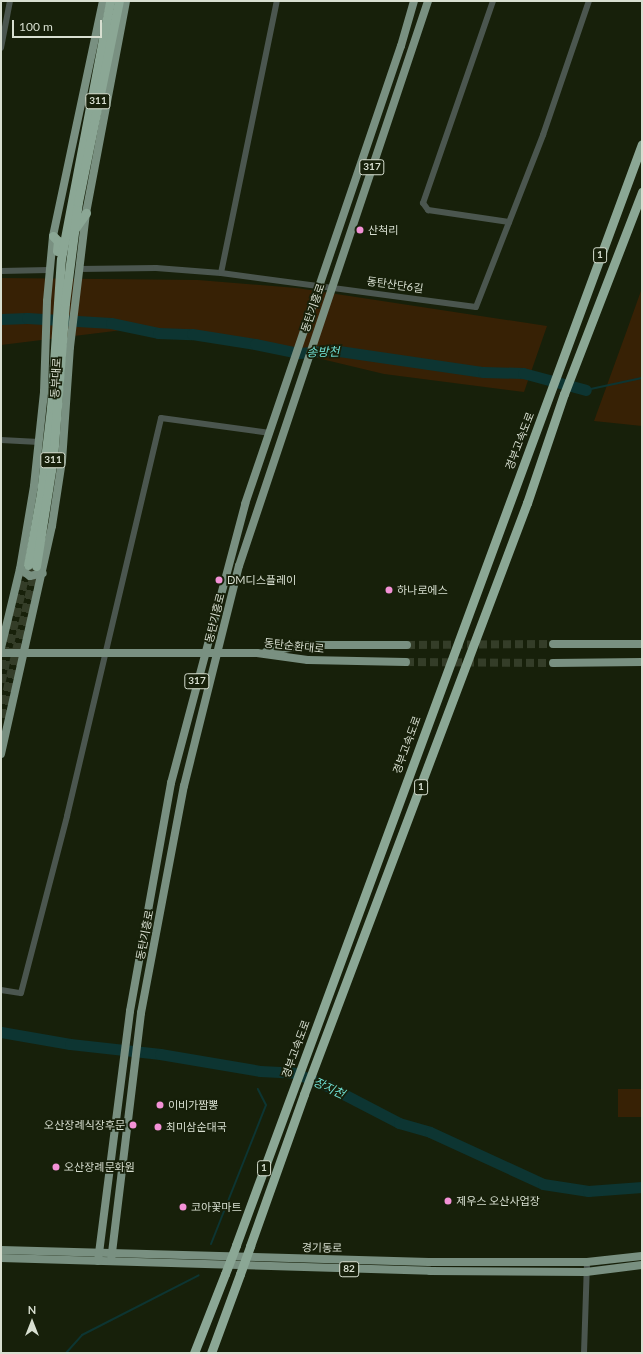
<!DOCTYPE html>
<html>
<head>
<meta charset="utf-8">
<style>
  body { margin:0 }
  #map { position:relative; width:643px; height:1354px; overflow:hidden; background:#17200a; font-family:Lato,"Noto Sans KR",sans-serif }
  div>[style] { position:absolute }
  .green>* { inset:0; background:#372105 }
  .stream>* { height:2px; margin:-1px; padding:0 1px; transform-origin:1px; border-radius:1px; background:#0d3532 }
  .river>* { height:11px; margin:-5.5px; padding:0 5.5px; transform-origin:5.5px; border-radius:5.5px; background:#0d3532 }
  .major-tunnel>* { height:8px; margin-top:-4px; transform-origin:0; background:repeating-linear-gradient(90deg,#343d28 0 8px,transparent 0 12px) }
  .highway-tunnel>* { height:9px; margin-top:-4.5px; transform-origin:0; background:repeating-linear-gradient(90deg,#343d28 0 9px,transparent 0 13.5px) }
  .minor>* { height:6px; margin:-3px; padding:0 3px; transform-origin:3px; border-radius:3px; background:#4b564f }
  .major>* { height:8px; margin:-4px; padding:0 4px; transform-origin:4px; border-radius:4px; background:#799081 }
  .highway>* { height:9px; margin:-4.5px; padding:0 4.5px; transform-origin:4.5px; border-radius:4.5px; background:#8ba795 }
  .highway-bridge>* { height:9px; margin:-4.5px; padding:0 4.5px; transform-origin:4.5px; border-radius:4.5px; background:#8ba795 }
  .dots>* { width:11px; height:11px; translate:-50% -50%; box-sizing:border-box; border:2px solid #17200a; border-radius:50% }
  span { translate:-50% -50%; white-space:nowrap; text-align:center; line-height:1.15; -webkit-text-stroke:3.5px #17200a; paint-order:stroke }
  .shield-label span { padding:1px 3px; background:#17200a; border:1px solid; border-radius:3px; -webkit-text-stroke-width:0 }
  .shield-label { font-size:10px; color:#d8dfd1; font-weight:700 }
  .poi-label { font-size:11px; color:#d8dfd1 }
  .left { translate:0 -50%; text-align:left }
  .right { translate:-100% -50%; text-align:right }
  .street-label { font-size:11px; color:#d8dfd1 }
  .water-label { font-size:12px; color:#6fded3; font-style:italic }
  .frame { position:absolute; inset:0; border:2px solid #d8dfd1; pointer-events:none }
  .north { position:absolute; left:12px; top:1302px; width:40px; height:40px; -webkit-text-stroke:3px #17200a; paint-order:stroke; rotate:0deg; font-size:11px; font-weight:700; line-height:16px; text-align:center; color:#d8dfd1 }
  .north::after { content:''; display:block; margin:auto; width:14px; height:18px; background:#d8dfd1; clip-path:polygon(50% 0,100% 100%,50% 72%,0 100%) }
  .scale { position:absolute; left:12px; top:20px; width:90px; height:18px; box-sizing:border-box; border:2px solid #d8dfd1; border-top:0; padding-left:5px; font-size:12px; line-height:14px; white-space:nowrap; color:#d8dfd1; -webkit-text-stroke:3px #17200a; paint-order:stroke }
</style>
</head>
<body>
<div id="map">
  <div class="green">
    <div style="clip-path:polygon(1px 278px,198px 280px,297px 288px,547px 326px,524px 392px,384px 374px,288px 351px,139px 328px,1px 345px)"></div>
    <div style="clip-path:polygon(642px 288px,642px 426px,594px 421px,627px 330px)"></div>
    <div style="clip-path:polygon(618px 1089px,642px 1089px,642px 1117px,618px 1117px)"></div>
  </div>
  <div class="stream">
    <div style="left:586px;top:390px;width:57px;rotate:-12.1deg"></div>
    <div style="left:259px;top:1075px;width:4px;rotate:-76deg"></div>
    <div style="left:211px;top:1244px;width:149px;rotate:-68.4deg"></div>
    <div style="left:266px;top:1105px;width:18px;rotate:-117deg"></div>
    <div style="left:66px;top:1353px;width:24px;rotate:-48deg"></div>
    <div style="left:82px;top:1335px;width:131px;rotate:-27.1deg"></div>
  </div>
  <div class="river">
    <div style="left:1px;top:319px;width:26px;rotate:-2deg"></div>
    <div style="left:27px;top:318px;width:84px;rotate:3.4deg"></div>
    <div style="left:111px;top:323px;width:48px;rotate:12deg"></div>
    <div style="left:158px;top:333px;width:34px;rotate:2deg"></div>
    <div style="left:192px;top:334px;width:64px;rotate:9deg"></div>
    <div style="left:255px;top:344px;width:45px;rotate:11.6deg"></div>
    <div style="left:299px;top:353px;width:33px;rotate:-5deg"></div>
    <div style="left:332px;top:350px;width:153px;rotate:8.3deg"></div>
    <div style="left:483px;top:372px;width:40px;rotate:1.4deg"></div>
    <div style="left:523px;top:373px;width:65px;rotate:15.1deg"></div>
    <div style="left:1px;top:1032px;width:70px;rotate:9.9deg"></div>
    <div style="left:70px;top:1044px;width:91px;rotate:6.3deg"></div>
    <div style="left:160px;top:1054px;width:101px;rotate:9.6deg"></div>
    <div style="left:260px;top:1071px;width:35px;rotate:3deg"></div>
    <div style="left:295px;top:1073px;width:35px;rotate:22deg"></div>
    <div style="left:328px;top:1086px;width:80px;rotate:27.5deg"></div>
    <div style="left:399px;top:1123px;width:32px;rotate:16deg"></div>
    <div style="left:430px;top:1132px;width:124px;rotate:24.7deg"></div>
    <div style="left:543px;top:1184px;width:46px;rotate:8.8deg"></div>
    <div style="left:588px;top:1191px;width:54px;rotate:-4.2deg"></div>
  </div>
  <div class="major-tunnel">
    <div style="left:407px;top:645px;width:146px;rotate:-0.4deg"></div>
    <div style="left:406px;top:662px;width:147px;rotate:0.4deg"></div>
  </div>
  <div class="highway-tunnel">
    <div style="left:1px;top:682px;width:119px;rotate:-77.4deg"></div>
    <div style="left:1px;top:717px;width:155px;rotate:-76.9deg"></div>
  </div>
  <div class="minor">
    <div style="left:493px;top:1px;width:214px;rotate:109.1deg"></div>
    <div style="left:423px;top:203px;width:9px;rotate:54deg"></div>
    <div style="left:428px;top:210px;width:82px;rotate:8.4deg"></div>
    <div style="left:1px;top:48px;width:48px;rotate:-79.2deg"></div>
    <div style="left:79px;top:269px;width:77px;rotate:-0.7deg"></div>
    <div style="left:156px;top:268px;width:65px;rotate:4.4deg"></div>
    <div style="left:221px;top:273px;width:257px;rotate:7.6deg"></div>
    <div style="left:476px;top:307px;width:185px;rotate:-68.7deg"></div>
    <div style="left:543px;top:135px;width:142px;rotate:-71.1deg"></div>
    <div style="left:1px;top:271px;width:48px;rotate:-1.2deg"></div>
    <div style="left:221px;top:273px;width:278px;rotate:-78.4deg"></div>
    <div style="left:1px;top:440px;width:38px;rotate:3deg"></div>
    <div style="left:1px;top:990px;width:20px;rotate:9deg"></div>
    <div style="left:21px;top:993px;width:183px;rotate:-75.4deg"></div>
    <div style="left:67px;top:816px;width:409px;rotate:-76.7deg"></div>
    <div style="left:161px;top:418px;width:110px;rotate:7.8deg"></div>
    <div style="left:584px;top:1353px;width:91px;rotate:-88.1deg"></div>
  </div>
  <div class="major">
    <div style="left:20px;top:569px;width:12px;rotate:35deg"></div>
    <div style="left:30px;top:576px;width:13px;rotate:-13deg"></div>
    <div style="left:553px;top:644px;width:89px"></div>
    <div style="left:1px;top:648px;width:81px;rotate:-76.5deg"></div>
    <div style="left:20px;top:569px;width:84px;rotate:-80.4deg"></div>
    <div style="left:34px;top:486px;width:95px;rotate:-83.9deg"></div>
    <div style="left:44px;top:392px;width:91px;rotate:-88.1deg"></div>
    <div style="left:47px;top:301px;width:65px;rotate:-84.7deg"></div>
    <div style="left:53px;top:236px;width:240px;rotate:-78deg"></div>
    <div style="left:266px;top:652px;width:40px;rotate:-10deg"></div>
    <div style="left:305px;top:645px;width:102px"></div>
    <div style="left:1px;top:653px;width:256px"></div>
    <div style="left:257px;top:653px;width:51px;rotate:7.8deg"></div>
    <div style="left:308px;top:660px;width:98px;rotate:1.2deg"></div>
    <div style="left:553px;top:663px;width:89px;rotate:-0.6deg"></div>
    <div style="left:1px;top:754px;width:234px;rotate:-77.4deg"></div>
    <div style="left:52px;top:526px;width:66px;rotate:-81.3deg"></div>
    <div style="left:62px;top:461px;width:114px;rotate:-86deg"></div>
    <div style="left:70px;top:347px;width:135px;rotate:-83.2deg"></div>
    <div style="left:86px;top:213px;width:216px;rotate:-79.3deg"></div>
    <div style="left:1px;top:1250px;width:428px;rotate:1.6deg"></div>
    <div style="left:429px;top:1262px;width:158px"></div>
    <div style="left:587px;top:1262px;width:55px;rotate:-6.2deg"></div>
    <div style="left:1px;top:1258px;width:429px;rotate:1.7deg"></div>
    <div style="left:430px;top:1271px;width:156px;rotate:0.4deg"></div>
    <div style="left:586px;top:1272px;width:56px;rotate:-7.1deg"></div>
    <div style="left:98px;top:1261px;width:252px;rotate:-82.7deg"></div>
    <div style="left:130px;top:1011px;width:232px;rotate:-79.8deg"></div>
    <div style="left:171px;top:783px;width:289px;rotate:-75.1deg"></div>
    <div style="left:245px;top:504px;width:484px;rotate:-71.2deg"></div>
    <div style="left:401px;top:46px;width:47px;rotate:-73.9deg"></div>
    <div style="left:111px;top:1261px;width:250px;rotate:-83.1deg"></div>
    <div style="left:141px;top:1013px;width:231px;rotate:-79.3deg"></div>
    <div style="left:184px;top:786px;width:227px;rotate:-76deg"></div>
    <div style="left:239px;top:566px;width:596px;rotate:-71.5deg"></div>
  </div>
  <div class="highway">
    <div style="left:74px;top:230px;width:21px;rotate:-55deg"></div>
    <div style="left:53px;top:236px;width:7px;rotate:45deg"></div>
    <div style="left:58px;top:241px;width:10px;rotate:96deg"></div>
    <div style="left:28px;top:565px;width:73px;rotate:-79.8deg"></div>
    <div style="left:41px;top:493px;width:86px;rotate:-83.3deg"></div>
    <div style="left:51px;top:408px;width:149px;rotate:-86.2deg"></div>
    <div style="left:61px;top:259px;width:263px;rotate:-79.2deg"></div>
    <div style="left:36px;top:566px;width:108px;rotate:-81deg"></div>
    <div style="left:53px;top:459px;width:156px;rotate:-85.6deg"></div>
    <div style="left:65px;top:303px;width:102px;rotate:-82.7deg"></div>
    <div style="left:78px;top:202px;width:205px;rotate:-78.5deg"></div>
    <div style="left:236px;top:1245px;width:1173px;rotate:-69.76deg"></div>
    <div style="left:250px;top:1246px;width:161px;rotate:-70.4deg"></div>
    <div style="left:304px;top:1094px;width:632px;rotate:-69.33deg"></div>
    <div style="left:527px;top:503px;width:115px;rotate:-71.3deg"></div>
    <div style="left:564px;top:394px;width:217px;rotate:-68.9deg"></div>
    <div style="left:194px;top:1353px;width:85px;rotate:-68.6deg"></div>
    <div style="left:211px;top:1353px;width:84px;rotate:-69.8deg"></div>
  </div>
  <div class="highway-bridge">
    <div style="left:225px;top:1274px;width:31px;rotate:-69deg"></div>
    <div style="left:240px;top:1274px;width:30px;rotate:-70deg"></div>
  </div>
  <div class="dots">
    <div style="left:360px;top:230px;background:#f391d6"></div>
    <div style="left:219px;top:580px;background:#f391d6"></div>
    <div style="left:389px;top:590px;background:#f391d6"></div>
    <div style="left:160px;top:1105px;background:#f391d6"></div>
    <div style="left:133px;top:1125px;background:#f391d6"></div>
    <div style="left:158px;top:1127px;background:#f391d6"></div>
    <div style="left:56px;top:1167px;background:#f391d6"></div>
    <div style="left:448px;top:1201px;background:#f391d6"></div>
    <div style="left:183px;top:1207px;background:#f391d6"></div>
  </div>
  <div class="shield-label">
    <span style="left:98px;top:101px">311</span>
    <span style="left:372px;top:167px">317</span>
    <span style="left:600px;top:255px">1</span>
    <span style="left:53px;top:460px">311</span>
    <span style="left:197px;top:681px">317</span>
    <span style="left:421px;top:787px">1</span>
    <span style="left:264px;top:1168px">1</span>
    <span style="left:349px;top:1269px">82</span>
  </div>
  <div class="poi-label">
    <span class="left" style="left:368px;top:230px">산척리</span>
    <span class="left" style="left:227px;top:580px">DM디스플레이</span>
    <span class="left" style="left:397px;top:590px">하나로에스</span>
    <span class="left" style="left:168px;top:1105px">이비가짬뽕</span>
    <span class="right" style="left:125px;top:1125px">오산장례식장후문</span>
    <span class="left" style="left:166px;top:1127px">최미삼순대국</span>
    <span class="left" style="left:64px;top:1167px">오산장례문화원</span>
    <span class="left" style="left:456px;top:1201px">제우스 오산사업장</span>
    <span class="left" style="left:191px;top:1207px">코아꽃마트</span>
  </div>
  <div class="street-label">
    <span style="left:395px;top:285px;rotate:8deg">동탄산단6길</span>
    <span style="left:313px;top:308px;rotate:-71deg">동탄기흥로</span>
    <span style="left:56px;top:378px;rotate:-87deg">동부대로</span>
    <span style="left:520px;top:441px;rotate:-69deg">경부고속도로</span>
    <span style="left:215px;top:618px;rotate:-76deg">동탄기흥로</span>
    <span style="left:294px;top:646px;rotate:6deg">동탄순환대로</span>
    <span style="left:407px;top:745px;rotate:-70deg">경부고속도로</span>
    <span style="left:145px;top:935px;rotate:-79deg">동탄기흥로</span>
    <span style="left:296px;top:1049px;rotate:-70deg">경부고속도로</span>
    <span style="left:322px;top:1248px;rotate:1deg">경기동로</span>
  </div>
  <div class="water-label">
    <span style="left:323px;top:352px;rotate:-1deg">송방천</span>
    <span style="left:329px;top:1088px;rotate:25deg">장지천</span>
  </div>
  <div class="frame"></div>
  <div class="north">N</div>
  <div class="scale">100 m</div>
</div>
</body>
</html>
